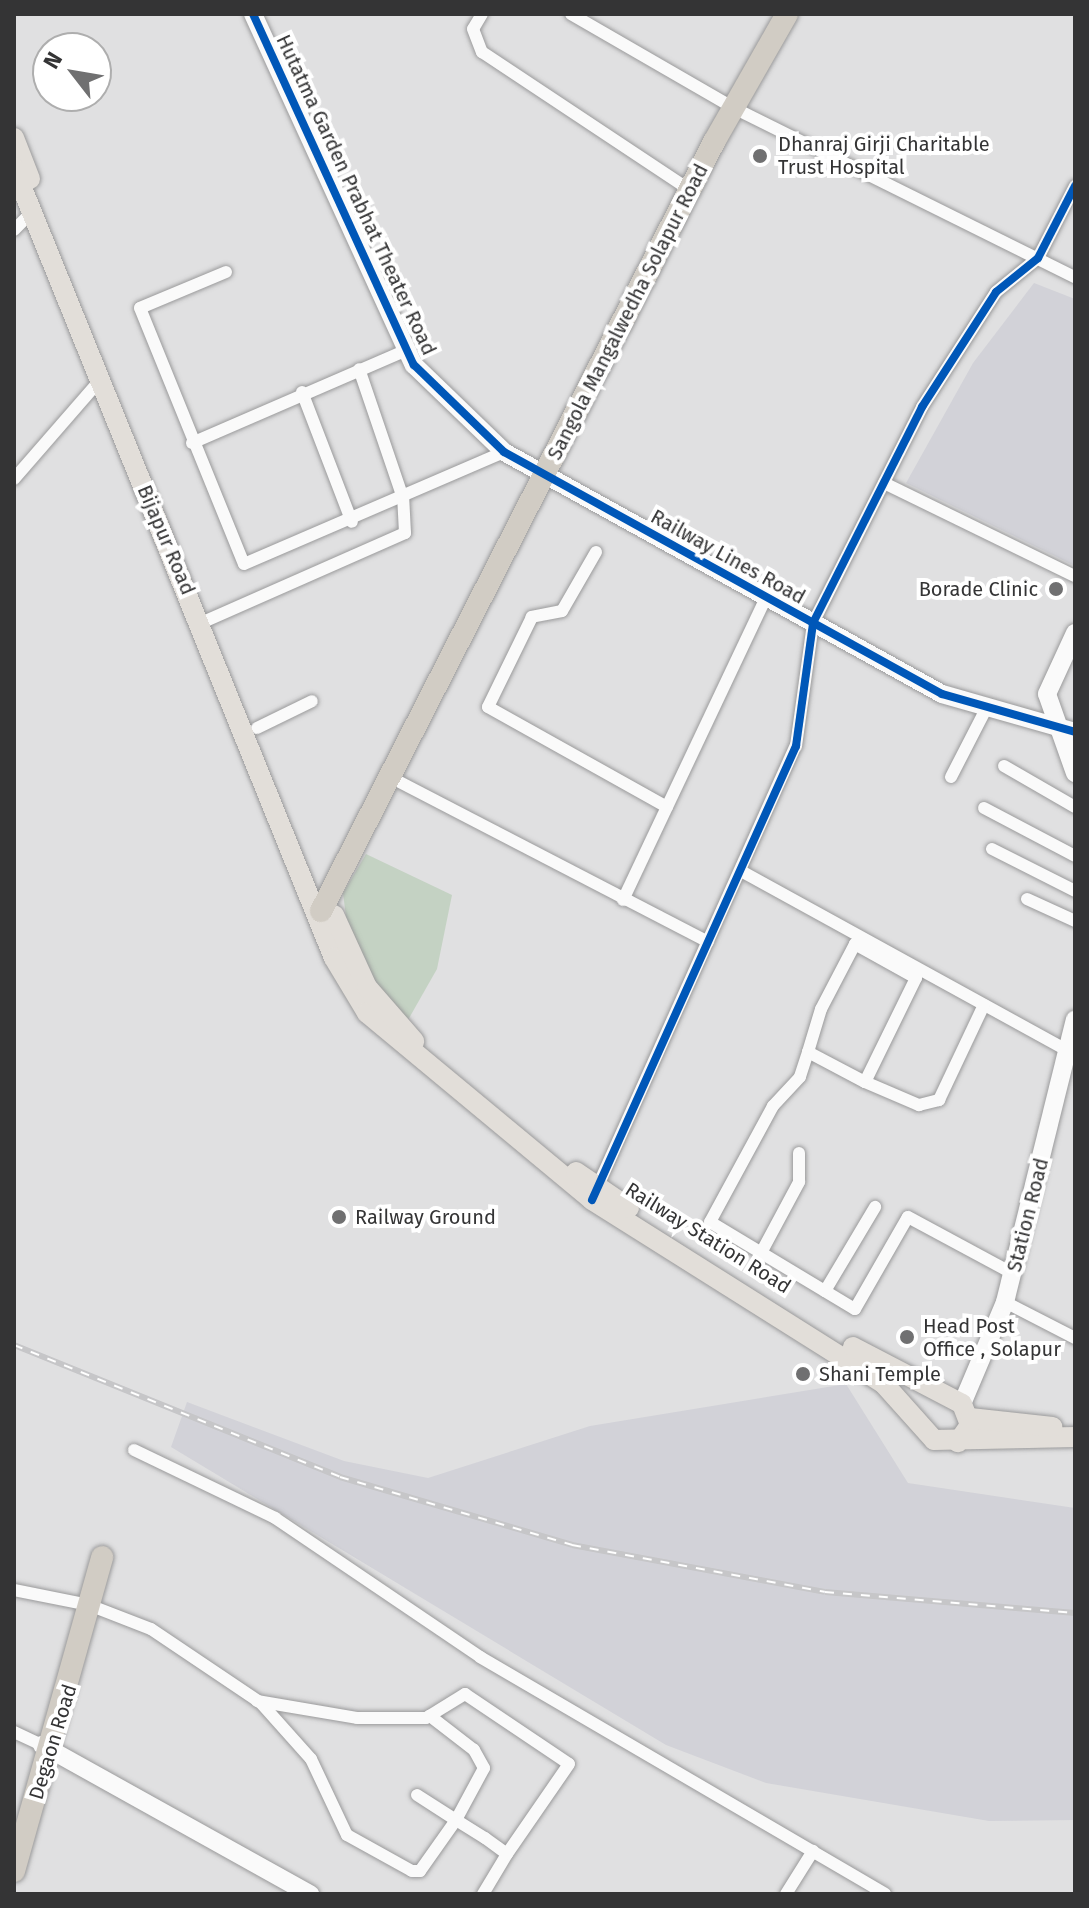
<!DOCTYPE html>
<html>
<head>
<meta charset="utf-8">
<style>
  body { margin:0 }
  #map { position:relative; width:1089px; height:1908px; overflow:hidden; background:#e0e0e1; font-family:"Fira Sans",sans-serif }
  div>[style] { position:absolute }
  .built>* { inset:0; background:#d2d2d8 }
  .green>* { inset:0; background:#c4d2c3 }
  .roads { filter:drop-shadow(0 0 2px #9a9a9b) drop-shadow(0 0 2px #9a9a9b) }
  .street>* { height:12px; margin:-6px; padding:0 6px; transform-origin:6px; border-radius:6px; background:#fafafa }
  .secondary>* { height:18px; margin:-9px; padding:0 9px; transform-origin:9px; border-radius:9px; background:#fafafa }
  .primary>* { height:20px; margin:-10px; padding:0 10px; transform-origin:10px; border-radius:10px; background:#e2ded9 }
  .highway>* { height:22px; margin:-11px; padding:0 11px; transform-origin:11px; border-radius:11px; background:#d1ccc4 }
  .rail>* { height:6px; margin-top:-3px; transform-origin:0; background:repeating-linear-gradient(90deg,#fff 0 9px,#c6c6c8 0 18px); box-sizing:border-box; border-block:2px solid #c6c6c8 }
  .cycleway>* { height:8px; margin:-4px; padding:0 4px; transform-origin:4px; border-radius:4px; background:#0057b8 }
  .dots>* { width:22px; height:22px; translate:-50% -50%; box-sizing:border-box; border:4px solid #fff; border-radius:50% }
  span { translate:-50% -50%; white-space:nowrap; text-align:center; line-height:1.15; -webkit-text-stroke:8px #fff; paint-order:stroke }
  .poi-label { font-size:20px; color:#343435 }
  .left { translate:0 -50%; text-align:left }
  .right { translate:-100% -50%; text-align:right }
  .street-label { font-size:20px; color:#343435 }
  .frame { position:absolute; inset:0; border:16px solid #343435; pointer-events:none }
  .north { position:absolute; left:32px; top:32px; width:80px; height:80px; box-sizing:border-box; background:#fff; border:2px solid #aeaeae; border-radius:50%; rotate:301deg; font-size:22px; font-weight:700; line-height:32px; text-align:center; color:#343435 }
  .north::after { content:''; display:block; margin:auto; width:28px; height:36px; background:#707071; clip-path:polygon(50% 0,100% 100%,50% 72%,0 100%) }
</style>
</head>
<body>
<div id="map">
  <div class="built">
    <div style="clip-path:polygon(1034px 283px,1075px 299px,1075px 566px,906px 483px,973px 363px)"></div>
    <div style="clip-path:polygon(846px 1384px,908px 1483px,1075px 1508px,1075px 1820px,989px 1821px,766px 1783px,666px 1745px,171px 1447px,187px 1402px,344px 1461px,428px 1478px,590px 1426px)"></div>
  </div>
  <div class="green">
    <div style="clip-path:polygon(366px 854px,452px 895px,437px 969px,408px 1020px,377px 987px,347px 925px,343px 893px)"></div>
  </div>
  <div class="roads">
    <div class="street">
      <div style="left:482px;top:14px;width:17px;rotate:121deg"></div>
      <div style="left:473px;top:29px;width:25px;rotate:69deg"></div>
      <div style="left:482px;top:52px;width:250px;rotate:33.6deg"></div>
      <div style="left:571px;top:14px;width:188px;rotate:30deg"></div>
      <div style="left:734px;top:108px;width:381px;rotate:26.4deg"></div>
      <div style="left:14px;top:230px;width:25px;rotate:-45deg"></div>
      <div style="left:226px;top:272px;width:93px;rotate:157.3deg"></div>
      <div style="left:140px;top:308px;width:276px;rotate:67.9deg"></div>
      <div style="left:244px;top:564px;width:283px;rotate:-23.3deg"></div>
      <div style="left:302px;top:392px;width:139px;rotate:69deg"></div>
      <div style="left:192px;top:443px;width:234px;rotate:-23.4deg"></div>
      <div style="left:14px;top:479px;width:131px;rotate:-49deg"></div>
      <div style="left:884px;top:483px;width:212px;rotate:26deg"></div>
      <div style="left:596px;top:552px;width:68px;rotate:120deg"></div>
      <div style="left:562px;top:611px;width:31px;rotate:169deg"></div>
      <div style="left:532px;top:617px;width:100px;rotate:116.1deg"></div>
      <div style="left:488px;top:707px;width:205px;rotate:29.2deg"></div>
      <div style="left:201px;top:623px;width:223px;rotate:-23.8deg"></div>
      <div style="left:405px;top:533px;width:35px;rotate:-93deg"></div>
      <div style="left:403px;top:498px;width:136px;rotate:-108.8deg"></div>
      <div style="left:257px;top:728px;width:61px;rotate:-26.1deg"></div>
      <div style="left:1004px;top:766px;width:82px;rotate:30deg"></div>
      <div style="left:390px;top:777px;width:358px;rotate:27.4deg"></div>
      <div style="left:951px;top:777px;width:79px;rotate:-62.8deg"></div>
      <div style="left:984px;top:808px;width:103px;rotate:27.8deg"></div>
      <div style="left:992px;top:849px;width:93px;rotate:26.8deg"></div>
      <div style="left:741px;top:871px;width:373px;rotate:28.8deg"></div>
      <div style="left:1027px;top:899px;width:53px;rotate:24.6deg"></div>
      <div style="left:623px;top:900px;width:335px;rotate:-64.7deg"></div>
      <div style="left:808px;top:1052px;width:64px;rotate:27.8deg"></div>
      <div style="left:865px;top:1082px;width:116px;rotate:-63.9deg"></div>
      <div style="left:916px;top:978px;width:70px;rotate:-150.9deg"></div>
      <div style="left:855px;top:944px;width:73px;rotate:117.6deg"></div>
      <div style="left:821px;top:1009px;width:45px;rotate:106.8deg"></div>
      <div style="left:808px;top:1052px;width:26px;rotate:108deg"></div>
      <div style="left:800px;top:1077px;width:40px;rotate:133deg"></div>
      <div style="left:773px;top:1106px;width:132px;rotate:118.5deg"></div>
      <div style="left:710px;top:1222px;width:169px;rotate:31deg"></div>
      <div style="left:855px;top:1309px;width:106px;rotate:-60.1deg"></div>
      <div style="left:908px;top:1217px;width:120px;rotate:28.3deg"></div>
      <div style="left:865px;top:1082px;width:59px;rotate:23.1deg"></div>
      <div style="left:919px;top:1105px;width:21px;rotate:-14deg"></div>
      <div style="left:939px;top:1100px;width:105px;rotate:-64.7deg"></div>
      <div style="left:596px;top:1190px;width:487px;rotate:-65.8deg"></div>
      <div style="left:796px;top:746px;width:124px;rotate:-82.1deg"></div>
      <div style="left:813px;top:623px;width:242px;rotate:-63.2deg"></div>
      <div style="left:922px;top:407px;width:137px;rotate:-57.2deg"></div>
      <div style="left:996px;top:292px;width:54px;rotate:-39deg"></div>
      <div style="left:1038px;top:258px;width:81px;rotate:-62.8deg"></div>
      <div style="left:761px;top:1253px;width:81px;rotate:-61.8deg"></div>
      <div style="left:799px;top:1182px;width:29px;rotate:-90deg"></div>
      <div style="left:825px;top:1291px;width:98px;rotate:-59.2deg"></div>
      <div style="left:1005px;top:1302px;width:79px;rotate:27.2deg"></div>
      <div style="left:134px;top:1450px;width:157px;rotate:25.7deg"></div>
      <div style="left:275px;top:1518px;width:248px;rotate:34.1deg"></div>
      <div style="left:480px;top:1657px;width:469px;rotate:30.3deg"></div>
      <div style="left:14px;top:1590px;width:76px;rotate:11.3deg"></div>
      <div style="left:89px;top:1605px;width:66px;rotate:21.2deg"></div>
      <div style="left:151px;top:1629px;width:133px;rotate:33.9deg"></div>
      <div style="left:261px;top:1703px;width:75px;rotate:48.2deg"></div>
      <div style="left:311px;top:1759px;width:84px;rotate:64.7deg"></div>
      <div style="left:347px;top:1835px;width:74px;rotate:29deg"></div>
      <div style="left:412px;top:1871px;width:8px"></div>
      <div style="left:420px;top:1871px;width:62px;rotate:-54.8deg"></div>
      <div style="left:456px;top:1820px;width:34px;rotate:32deg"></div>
      <div style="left:485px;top:1838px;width:27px;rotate:36deg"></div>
      <div style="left:507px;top:1854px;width:47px;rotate:121deg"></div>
      <div style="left:257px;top:1701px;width:101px;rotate:9.6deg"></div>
      <div style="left:357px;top:1718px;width:69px"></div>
      <div style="left:426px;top:1718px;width:46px;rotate:-31.6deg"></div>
      <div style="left:465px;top:1694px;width:125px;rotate:33.9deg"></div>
      <div style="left:569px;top:1764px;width:109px;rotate:124.6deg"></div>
      <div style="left:14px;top:1732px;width:31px;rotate:25deg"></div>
      <div style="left:417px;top:1795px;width:46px;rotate:32.7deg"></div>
      <div style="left:456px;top:1820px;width:59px;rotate:-61.7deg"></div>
      <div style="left:484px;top:1768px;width:21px;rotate:-119deg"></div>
      <div style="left:474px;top:1750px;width:56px;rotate:-142.3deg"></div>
      <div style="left:786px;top:1894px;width:51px;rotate:-57.9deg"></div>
    </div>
    <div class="secondary">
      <div style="left:253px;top:14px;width:386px;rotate:65.4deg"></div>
      <div style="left:414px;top:365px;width:125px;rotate:44deg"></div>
      <div style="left:504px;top:452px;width:500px;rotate:28.92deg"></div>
      <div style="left:942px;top:694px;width:138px;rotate:15.9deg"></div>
      <div style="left:1075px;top:633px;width:67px;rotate:114.7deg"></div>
      <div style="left:1047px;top:694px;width:84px;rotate:70.5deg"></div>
      <div style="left:962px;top:1404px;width:111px;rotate:-67.1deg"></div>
      <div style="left:1005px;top:1302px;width:291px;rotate:-76.1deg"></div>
      <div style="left:42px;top:1745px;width:307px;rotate:29.1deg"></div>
    </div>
    <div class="primary">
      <div style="left:14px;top:138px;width:44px;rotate:68.7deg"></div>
      <div style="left:14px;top:168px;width:852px;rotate:67.95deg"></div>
      <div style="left:334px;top:958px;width:64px;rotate:59deg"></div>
      <div style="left:367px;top:1013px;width:293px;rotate:39.7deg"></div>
      <div style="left:592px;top:1200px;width:345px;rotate:32.2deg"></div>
      <div style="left:884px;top:1384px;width:75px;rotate:48.2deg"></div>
      <div style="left:934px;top:1440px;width:141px;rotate:-1.2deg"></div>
      <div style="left:334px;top:915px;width:79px;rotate:65.4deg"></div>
      <div style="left:367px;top:987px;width:72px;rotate:49deg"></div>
      <div style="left:576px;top:1172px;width:64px;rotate:34.2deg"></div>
      <div style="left:853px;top:1347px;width:123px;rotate:27.6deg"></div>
      <div style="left:962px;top:1404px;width:22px;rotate:69deg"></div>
      <div style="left:970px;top:1425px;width:21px;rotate:125deg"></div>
      <div style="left:970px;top:1418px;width:83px;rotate:6.2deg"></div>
    </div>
    <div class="highway">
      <div style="left:321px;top:911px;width:864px;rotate:-62.93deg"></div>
      <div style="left:714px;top:142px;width:147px;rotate:-60.3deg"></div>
      <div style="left:14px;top:1871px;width:326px;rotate:-74.3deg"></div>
    </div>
  </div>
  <div class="rail">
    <div style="left:14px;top:1345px;width:352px;rotate:22deg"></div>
    <div style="left:340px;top:1477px;width:242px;rotate:16.3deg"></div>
    <div style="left:572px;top:1545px;width:257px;rotate:10.5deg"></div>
    <div style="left:825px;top:1592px;width:251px;rotate:4.8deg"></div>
  </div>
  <div class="cycleway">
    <div style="left:253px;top:14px;width:386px;rotate:65.4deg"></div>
    <div style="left:414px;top:365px;width:125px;rotate:44deg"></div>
    <div style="left:504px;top:452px;width:500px;rotate:28.92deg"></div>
    <div style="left:942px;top:694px;width:138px;rotate:15.9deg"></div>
    <div style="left:592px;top:1200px;width:498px;rotate:-65.8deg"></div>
    <div style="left:796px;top:746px;width:124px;rotate:-82.1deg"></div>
    <div style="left:813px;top:623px;width:242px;rotate:-63.2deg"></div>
    <div style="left:922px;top:407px;width:137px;rotate:-57.2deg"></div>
    <div style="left:996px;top:292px;width:54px;rotate:-39deg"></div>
    <div style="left:1038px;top:258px;width:81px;rotate:-62.8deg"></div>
  </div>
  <div class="dots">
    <div style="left:760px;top:156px;background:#707071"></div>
    <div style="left:1056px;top:589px;background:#707071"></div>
    <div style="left:339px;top:1217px;background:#707071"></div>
    <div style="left:907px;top:1337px;background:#707071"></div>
    <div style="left:803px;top:1374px;background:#707071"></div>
  </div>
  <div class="poi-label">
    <span class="left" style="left:778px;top:156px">Dhanraj Girji Charitable<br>Trust Hospital</span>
    <span class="right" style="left:1038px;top:589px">Borade Clinic</span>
    <span class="left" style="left:355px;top:1217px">Railway Ground</span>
    <span class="left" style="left:923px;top:1338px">Head Post<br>Office , Solapur</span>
    <span class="left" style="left:819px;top:1374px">Shani Temple</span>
  </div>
  <div class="street-label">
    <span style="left:356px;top:195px;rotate:65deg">Hutatma Garden Prabhat Theater Road</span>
    <span style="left:628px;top:312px;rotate:-63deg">Sangola Mangalwedha Solapur Road</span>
    <span style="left:166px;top:540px;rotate:67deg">Bijapur Road</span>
    <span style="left:728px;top:557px;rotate:29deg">Railway Lines Road</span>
    <span style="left:1028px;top:1215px;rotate:-76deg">Station Road</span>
    <span style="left:708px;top:1238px;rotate:32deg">Railway Station Road</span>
    <span style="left:53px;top:1742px;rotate:-73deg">Degaon Road</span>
  </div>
  <div class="frame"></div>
  <div class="north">N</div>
</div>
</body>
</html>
